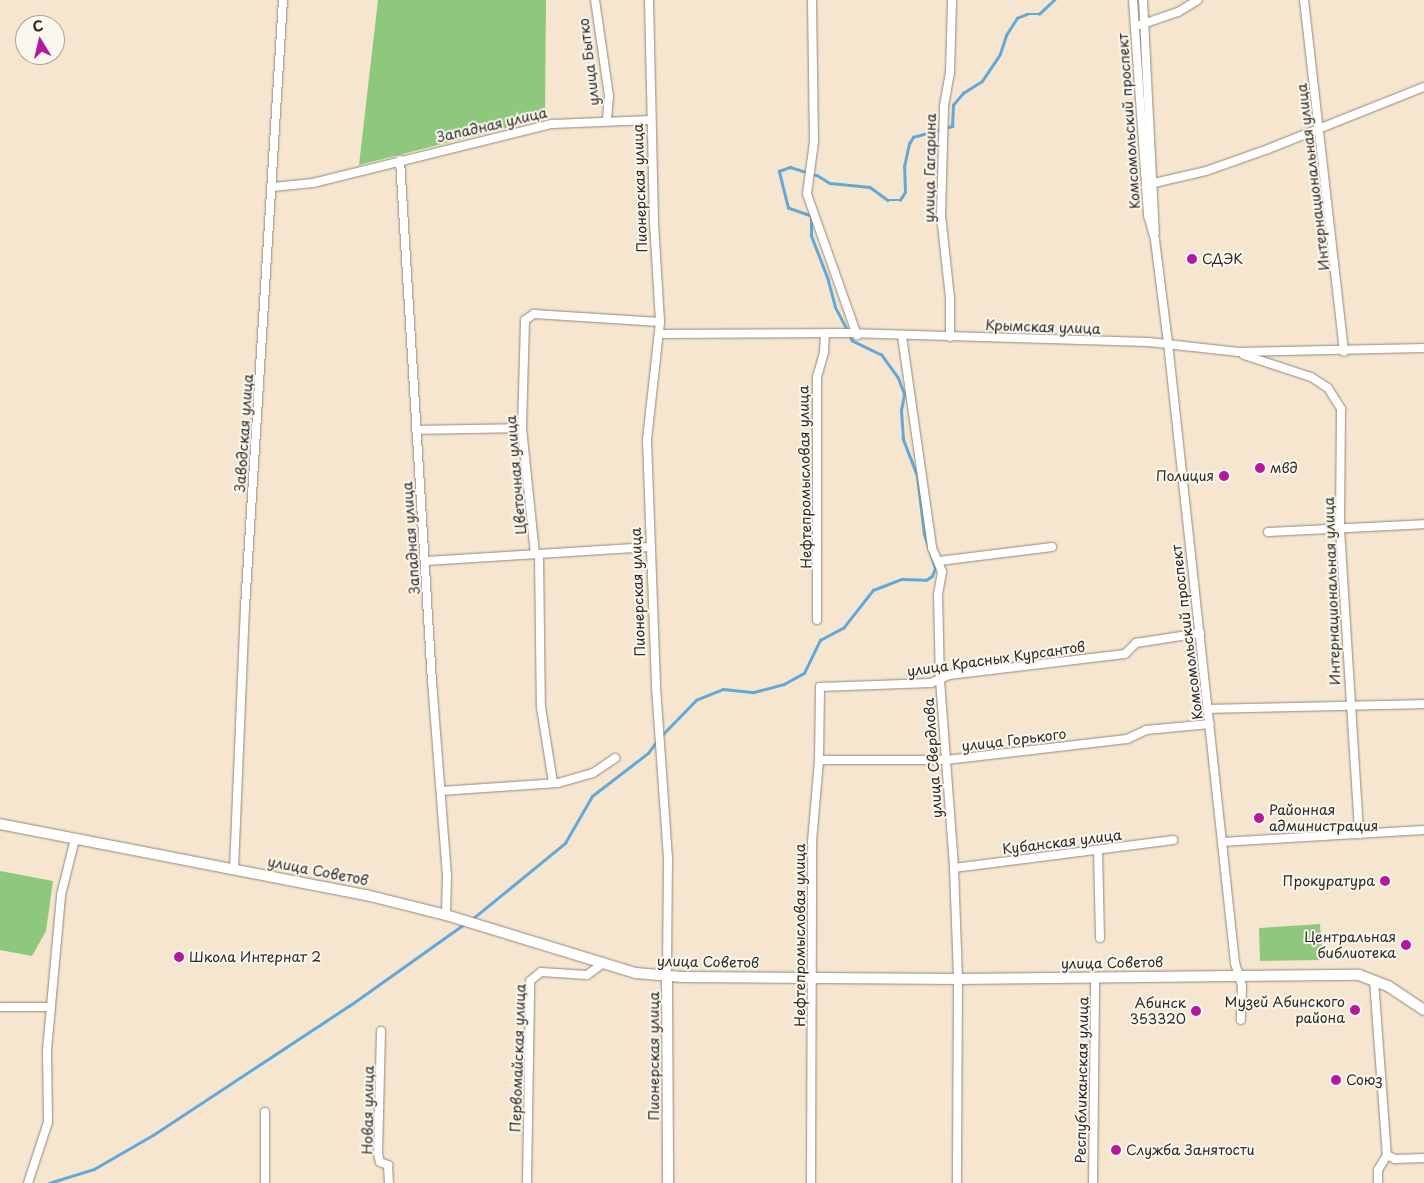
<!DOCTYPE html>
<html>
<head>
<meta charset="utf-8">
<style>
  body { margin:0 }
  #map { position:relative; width:1424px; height:1183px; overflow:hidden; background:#f6e6cf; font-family:"Playpen Sans",sans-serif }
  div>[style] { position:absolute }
  .green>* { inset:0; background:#8ec87c }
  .stream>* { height:2.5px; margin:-1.25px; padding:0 1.25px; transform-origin:1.25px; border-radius:1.25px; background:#62a9d9 }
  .roads { filter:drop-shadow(0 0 1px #90887d) drop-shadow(0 0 1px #90887d) }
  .minor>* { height:8px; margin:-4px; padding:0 4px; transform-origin:4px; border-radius:4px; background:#fff }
  .major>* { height:10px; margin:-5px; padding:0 5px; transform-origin:5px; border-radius:5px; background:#fff }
  .dots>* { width:14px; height:14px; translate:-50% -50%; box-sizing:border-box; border:2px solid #fbf7ec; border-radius:50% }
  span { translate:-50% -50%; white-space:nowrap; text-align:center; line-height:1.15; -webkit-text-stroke:4px #fbf7ec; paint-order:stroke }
  .street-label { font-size:14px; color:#2b2b2b }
  .poi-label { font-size:14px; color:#2b2b2b }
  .left { translate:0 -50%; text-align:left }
  .right { translate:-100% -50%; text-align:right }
  .north { position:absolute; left:15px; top:15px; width:50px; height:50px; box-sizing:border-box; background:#fbf7ec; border:1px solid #a8a59f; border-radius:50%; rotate:351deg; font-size:14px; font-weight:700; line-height:20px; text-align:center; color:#2b2b2b }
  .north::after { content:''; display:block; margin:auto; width:18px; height:22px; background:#b5179e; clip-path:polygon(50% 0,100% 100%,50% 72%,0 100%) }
</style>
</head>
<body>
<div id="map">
  <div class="green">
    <div style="clip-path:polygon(378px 0,546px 0,545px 118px,359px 165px)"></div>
    <div style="clip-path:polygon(0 871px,53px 881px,46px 931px,32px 956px,0 950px)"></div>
    <div style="clip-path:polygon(1320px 924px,1323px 960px,1260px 961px,1259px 928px)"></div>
  </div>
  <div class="stream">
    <div style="left:847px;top:330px;width:26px;rotate:-118deg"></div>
    <div style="left:835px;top:307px;width:28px;rotate:-105deg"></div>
    <div style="left:828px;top:280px;width:47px;rotate:-111.1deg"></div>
    <div style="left:811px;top:236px;width:20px;rotate:-90deg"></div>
    <div style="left:811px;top:216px;width:24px;rotate:-161deg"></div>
    <div style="left:788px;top:208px;width:38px;rotate:-104deg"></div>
    <div style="left:779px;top:171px;width:12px;rotate:-20deg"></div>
    <div style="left:790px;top:167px;width:28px;rotate:17deg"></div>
    <div style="left:817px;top:175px;width:15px;rotate:32deg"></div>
    <div style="left:830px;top:183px;width:40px;rotate:5.7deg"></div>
    <div style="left:870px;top:187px;width:22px;rotate:36deg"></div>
    <div style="left:888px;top:200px;width:12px"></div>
    <div style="left:900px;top:200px;width:9px;rotate:-58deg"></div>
    <div style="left:905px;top:192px;width:25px;rotate:-92deg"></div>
    <div style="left:904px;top:167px;width:24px;rotate:-78deg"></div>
    <div style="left:909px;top:144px;width:8px;rotate:-60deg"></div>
    <div style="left:913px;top:137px;width:41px;rotate:-15.8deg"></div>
    <div style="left:952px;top:126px;width:21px;rotate:-87deg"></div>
    <div style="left:953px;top:105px;width:16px;rotate:-50deg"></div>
    <div style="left:963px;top:93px;width:22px;rotate:-32deg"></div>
    <div style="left:982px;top:81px;width:32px;rotate:-56deg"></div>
    <div style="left:1000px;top:54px;width:20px;rotate:-72deg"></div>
    <div style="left:1006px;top:35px;width:20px;rotate:-57deg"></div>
    <div style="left:1017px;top:18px;width:11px;rotate:-22deg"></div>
    <div style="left:1027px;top:14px;width:12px"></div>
    <div style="left:1039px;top:14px;width:21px;rotate:-43deg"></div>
    <div style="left:662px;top:735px;width:49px;rotate:-45.8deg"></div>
    <div style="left:696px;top:700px;width:29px;rotate:-22deg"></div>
    <div style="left:723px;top:689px;width:31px;rotate:6deg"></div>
    <div style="left:754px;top:692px;width:31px;rotate:-15deg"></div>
    <div style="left:784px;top:684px;width:23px;rotate:-29deg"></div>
    <div style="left:804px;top:673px;width:37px;rotate:-64deg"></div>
    <div style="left:820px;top:640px;width:27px;rotate:-28deg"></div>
    <div style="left:844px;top:627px;width:47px;rotate:-51.9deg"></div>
    <div style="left:873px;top:590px;width:31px;rotate:-21deg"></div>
    <div style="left:902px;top:579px;width:24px;rotate:2deg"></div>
    <div style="left:926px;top:580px;width:7px;rotate:-34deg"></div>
    <div style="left:932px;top:576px;width:9px;rotate:-69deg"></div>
    <div style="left:935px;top:568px;width:36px;rotate:-108deg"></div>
    <div style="left:924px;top:534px;width:58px;rotate:-96.9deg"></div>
    <div style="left:917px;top:476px;width:40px;rotate:-111deg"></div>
    <div style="left:903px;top:439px;width:29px;rotate:-94deg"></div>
    <div style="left:901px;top:410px;width:16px;rotate:-79deg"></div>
    <div style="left:904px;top:394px;width:17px;rotate:-111deg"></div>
    <div style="left:898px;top:378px;width:29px;rotate:-126deg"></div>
    <div style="left:881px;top:355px;width:32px;rotate:-154deg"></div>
    <div style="left:852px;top:341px;width:7px;rotate:-117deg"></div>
    <div style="left:471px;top:920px;width:122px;rotate:-39.3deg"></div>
    <div style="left:565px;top:843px;width:54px;rotate:-60.1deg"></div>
    <div style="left:592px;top:796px;width:71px;rotate:-37.5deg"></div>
    <div style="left:648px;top:753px;width:15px;rotate:-53deg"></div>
    <div style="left:49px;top:1183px;width:47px;rotate:-17.3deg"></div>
    <div style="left:94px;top:1169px;width:68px;rotate:-30deg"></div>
    <div style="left:153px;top:1135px;width:235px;rotate:-33.4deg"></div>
    <div style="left:349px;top:1006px;width:143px;rotate:-35.4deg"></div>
  </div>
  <div class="roads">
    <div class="minor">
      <div style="left:595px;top:0;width:97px;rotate:81.7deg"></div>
      <div style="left:609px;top:96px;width:25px;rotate:95deg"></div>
      <div style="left:649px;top:0;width:223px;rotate:88.7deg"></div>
      <div style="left:654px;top:223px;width:99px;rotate:86.5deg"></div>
      <div style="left:660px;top:322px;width:119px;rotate:96.3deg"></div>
      <div style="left:647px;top:440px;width:247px;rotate:87.9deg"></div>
      <div style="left:656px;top:687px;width:170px;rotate:86deg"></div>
      <div style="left:668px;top:857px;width:120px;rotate:90.5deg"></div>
      <div style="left:812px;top:0;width:142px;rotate:89.2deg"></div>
      <div style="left:814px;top:142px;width:52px;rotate:97.7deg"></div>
      <div style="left:807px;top:194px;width:150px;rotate:70.5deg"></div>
      <div style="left:1133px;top:0;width:216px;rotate:86deg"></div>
      <div style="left:1148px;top:215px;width:26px;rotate:74deg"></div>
      <div style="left:1155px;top:240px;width:104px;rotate:82.8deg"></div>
      <div style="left:1168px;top:343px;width:624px;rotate:83.83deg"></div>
      <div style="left:1235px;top:963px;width:24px;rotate:73deg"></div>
      <div style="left:1242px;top:986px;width:34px;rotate:92deg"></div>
      <div style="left:1143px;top:0;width:233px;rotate:87.1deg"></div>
      <div style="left:1304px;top:0;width:354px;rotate:83.5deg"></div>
      <div style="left:1140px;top:25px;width:40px;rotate:-18.9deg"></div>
      <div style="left:1178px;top:12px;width:23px;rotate:-31deg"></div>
      <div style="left:400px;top:160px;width:522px;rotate:86.49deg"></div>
      <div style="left:432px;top:681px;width:194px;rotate:85.6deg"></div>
      <div style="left:447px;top:874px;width:41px;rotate:91.4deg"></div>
      <div style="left:1154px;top:183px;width:53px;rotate:-13deg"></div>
      <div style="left:1206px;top:171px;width:66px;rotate:-19.5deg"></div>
      <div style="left:1268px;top:149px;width:168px;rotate:-21.7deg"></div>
      <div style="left:273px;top:187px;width:40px;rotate:-5.7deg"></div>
      <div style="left:313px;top:183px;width:246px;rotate:-13.9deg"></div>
      <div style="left:552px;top:124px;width:99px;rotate:-2.3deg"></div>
      <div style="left:660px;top:334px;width:188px;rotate:-0.3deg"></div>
      <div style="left:848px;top:333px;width:300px;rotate:1.7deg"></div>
      <div style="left:1148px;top:342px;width:91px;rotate:6.3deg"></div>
      <div style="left:1238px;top:352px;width:186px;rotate:-1.2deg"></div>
      <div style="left:902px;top:336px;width:214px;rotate:81.9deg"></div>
      <div style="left:932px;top:548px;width:26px;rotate:67deg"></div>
      <div style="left:942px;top:572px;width:22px;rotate:100deg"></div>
      <div style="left:938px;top:594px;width:86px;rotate:88.7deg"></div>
      <div style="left:940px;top:680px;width:189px;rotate:85.7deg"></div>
      <div style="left:954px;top:868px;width:111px;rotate:87.9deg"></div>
      <div style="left:958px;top:979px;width:204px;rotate:90.3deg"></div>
      <div style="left:950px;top:337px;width:39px;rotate:-90deg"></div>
      <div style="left:950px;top:298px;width:83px;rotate:-96.2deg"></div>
      <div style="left:941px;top:215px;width:109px;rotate:-88.4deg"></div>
      <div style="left:944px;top:106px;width:34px;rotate:-80deg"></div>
      <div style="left:950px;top:73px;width:73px;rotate:-88.4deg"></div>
      <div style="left:1244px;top:355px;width:71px;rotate:18.2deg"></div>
      <div style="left:1311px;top:377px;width:20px;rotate:33deg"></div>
      <div style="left:1328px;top:388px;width:25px;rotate:58deg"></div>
      <div style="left:1341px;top:409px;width:120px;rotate:90.5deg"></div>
      <div style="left:1340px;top:529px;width:306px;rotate:86.4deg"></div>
      <div style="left:416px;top:430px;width:106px;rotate:-1.1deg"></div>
      <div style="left:1268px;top:532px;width:156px;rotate:-2.9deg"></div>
      <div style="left:535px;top:554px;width:127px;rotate:-95.9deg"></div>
      <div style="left:522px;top:428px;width:108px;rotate:-88.4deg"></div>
      <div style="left:525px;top:320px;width:11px;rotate:-34deg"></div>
      <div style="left:534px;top:314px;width:126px;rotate:3.6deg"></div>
      <div style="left:539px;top:554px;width:153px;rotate:89.3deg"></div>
      <div style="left:541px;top:707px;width:77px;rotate:81deg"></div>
      <div style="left:426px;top:561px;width:224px;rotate:-3.6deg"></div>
      <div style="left:939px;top:561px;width:114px;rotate:-7.1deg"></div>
      <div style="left:817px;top:620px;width:243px;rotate:-90deg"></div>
      <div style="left:817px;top:377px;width:26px;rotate:-74deg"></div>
      <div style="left:824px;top:352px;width:18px;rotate:-87deg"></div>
      <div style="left:1209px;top:709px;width:215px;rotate:-1.3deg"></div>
      <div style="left:819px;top:760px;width:127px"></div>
      <div style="left:946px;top:760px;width:182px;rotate:-6.6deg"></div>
      <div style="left:1127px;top:739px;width:21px;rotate:-25deg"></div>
      <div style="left:1146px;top:730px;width:64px;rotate:-5.4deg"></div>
      <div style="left:441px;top:791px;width:117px;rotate:-3.9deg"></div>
      <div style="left:558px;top:783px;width:36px;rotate:-16deg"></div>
      <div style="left:593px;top:773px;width:27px;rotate:-34deg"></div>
      <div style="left:1222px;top:842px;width:202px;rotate:-3.4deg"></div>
      <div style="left:1098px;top:850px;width:88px;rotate:88.7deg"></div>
      <div style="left:954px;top:868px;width:221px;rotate:-7.3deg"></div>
      <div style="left:234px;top:869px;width:262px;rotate:-87.6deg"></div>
      <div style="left:245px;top:607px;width:608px;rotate:-86.42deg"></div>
      <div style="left:1374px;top:980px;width:175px;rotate:85.8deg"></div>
      <div style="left:1387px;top:1155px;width:17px;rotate:121deg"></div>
      <div style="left:1378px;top:1170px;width:13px;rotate:90deg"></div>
      <div style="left:0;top:1007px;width:51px"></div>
      <div style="left:381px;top:1031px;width:123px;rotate:91.4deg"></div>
      <div style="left:378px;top:1154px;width:8px;rotate:76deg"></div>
      <div style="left:380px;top:1162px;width:9px;rotate:21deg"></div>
      <div style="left:388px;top:1165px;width:18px;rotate:87deg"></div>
      <div style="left:1387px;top:1155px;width:9px;rotate:27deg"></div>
      <div style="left:1395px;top:1159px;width:29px;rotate:-2deg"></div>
      <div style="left:28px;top:1183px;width:64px;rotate:-71.8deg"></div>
      <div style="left:48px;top:1122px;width:72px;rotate:-90.8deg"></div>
      <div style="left:47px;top:1050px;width:156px;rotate:-84.8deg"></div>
      <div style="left:61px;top:895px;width:58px;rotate:-76deg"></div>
      <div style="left:265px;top:1183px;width:71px;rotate:-90deg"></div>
      <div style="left:527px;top:1183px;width:202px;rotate:-89.1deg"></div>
      <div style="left:530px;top:981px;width:14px;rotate:-39deg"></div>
      <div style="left:541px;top:972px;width:46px;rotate:3.7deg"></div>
      <div style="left:587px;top:975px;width:17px;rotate:-36deg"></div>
      <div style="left:811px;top:1183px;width:341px;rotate:-89.8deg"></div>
      <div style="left:812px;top:842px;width:82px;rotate:-85.1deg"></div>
      <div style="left:819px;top:760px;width:73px;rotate:-89.2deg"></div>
      <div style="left:820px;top:687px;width:111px;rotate:-2.1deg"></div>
      <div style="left:931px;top:683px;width:20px;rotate:-24deg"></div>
      <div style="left:949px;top:675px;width:177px;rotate:-6.8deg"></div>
      <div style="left:1125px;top:654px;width:16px;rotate:-45deg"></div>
      <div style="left:1136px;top:643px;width:65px;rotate:-8.9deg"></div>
      <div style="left:1093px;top:1183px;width:205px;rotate:-89.4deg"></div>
    </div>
    <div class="major">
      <div style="left:0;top:824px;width:373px;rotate:11deg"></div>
      <div style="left:366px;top:895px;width:82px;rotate:14deg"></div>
      <div style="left:446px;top:915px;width:199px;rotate:17deg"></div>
      <div style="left:636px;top:973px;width:46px;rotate:5deg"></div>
      <div style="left:682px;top:977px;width:276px;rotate:0.4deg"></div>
      <div style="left:958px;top:979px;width:401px;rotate:-0.6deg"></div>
      <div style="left:1359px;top:975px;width:31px;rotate:21deg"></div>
      <div style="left:1388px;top:986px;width:43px;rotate:33.7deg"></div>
      <div style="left:667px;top:977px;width:206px;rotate:89.7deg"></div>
    </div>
  </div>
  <div class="dots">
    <div style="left:1192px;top:259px;background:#b5179e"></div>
    <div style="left:1260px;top:468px;background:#b5179e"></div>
    <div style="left:1224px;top:476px;background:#b5179e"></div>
    <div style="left:1259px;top:818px;background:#b5179e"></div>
    <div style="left:1385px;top:881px;background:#b5179e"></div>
    <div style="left:1406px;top:945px;background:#b5179e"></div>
    <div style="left:179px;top:957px;background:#b5179e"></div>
    <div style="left:1355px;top:1010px;background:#b5179e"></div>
    <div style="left:1196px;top:1011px;background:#b5179e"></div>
    <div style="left:1336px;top:1080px;background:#b5179e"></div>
    <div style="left:1116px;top:1150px;background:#b5179e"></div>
  </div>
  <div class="street-label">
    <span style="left:589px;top:62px;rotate:-97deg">улица Бытко</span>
    <span style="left:1129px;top:121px;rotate:-94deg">Комсомольский проспект</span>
    <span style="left:492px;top:125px;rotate:-13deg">Западная улица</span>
    <span style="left:930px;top:168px;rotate:-89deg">улица Гагарина</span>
    <span style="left:1313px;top:177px;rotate:-97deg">Интернациональная улица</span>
    <span style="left:640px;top:188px;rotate:-92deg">Пионерская улица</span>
    <span style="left:1043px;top:327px;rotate:2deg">Крымская улица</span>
    <span style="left:244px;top:433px;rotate:-86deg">Заводская улица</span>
    <span style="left:516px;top:475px;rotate:-95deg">Цветочная улица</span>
    <span style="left:805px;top:477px;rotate:-91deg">Нефтепромысловая улица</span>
    <span style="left:411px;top:538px;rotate:-94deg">Западная улица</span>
    <span style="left:1332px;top:591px;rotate:-92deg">Интернациональная улица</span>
    <span style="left:638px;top:592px;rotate:-92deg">Пионерская улица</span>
    <span style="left:1187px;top:632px;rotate:-97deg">Комсомольский проспект</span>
    <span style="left:996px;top:659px;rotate:-8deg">улица Красных Курсантов</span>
    <span style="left:1014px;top:740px;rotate:-7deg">улица Горького</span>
    <span style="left:933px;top:758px;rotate:-94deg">улица Свердлова</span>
    <span style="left:1062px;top:842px;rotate:-7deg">Кубанская улица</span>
    <span style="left:318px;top:871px;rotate:11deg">улица Советов</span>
    <span style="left:800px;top:935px;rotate:-90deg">Нефтепромысловая улица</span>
    <span style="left:708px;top:962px;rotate:1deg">улица Советов</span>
    <span style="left:1112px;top:963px;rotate:-1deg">улица Советов</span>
    <span style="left:654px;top:1056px;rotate:-90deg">Пионерская улица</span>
    <span style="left:518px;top:1058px;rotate:-88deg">Первомайская улица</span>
    <span style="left:1082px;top:1080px;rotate:-89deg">Республиканская улица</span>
    <span style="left:368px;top:1110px;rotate:-89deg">Новая улица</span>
  </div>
  <div class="poi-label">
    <span class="left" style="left:1202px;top:259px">СДЭК</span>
    <span class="left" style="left:1270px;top:468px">мвд</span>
    <span class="right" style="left:1214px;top:476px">Полиция</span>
    <span class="left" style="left:1269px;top:818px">Районная<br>администрация</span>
    <span class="right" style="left:1375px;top:881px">Прокуратура</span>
    <span class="right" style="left:1396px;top:945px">Центральная<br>библиотека</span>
    <span class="left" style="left:189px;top:957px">Школа Интернат 2</span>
    <span class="right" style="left:1345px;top:1010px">Музей Абинского<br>района</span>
    <span class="right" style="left:1186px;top:1011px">Абинск<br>353320</span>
    <span class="left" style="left:1346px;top:1080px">Союз</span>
    <span class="left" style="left:1126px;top:1150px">Служба Занятости</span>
  </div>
  <div class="north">С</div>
</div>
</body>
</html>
